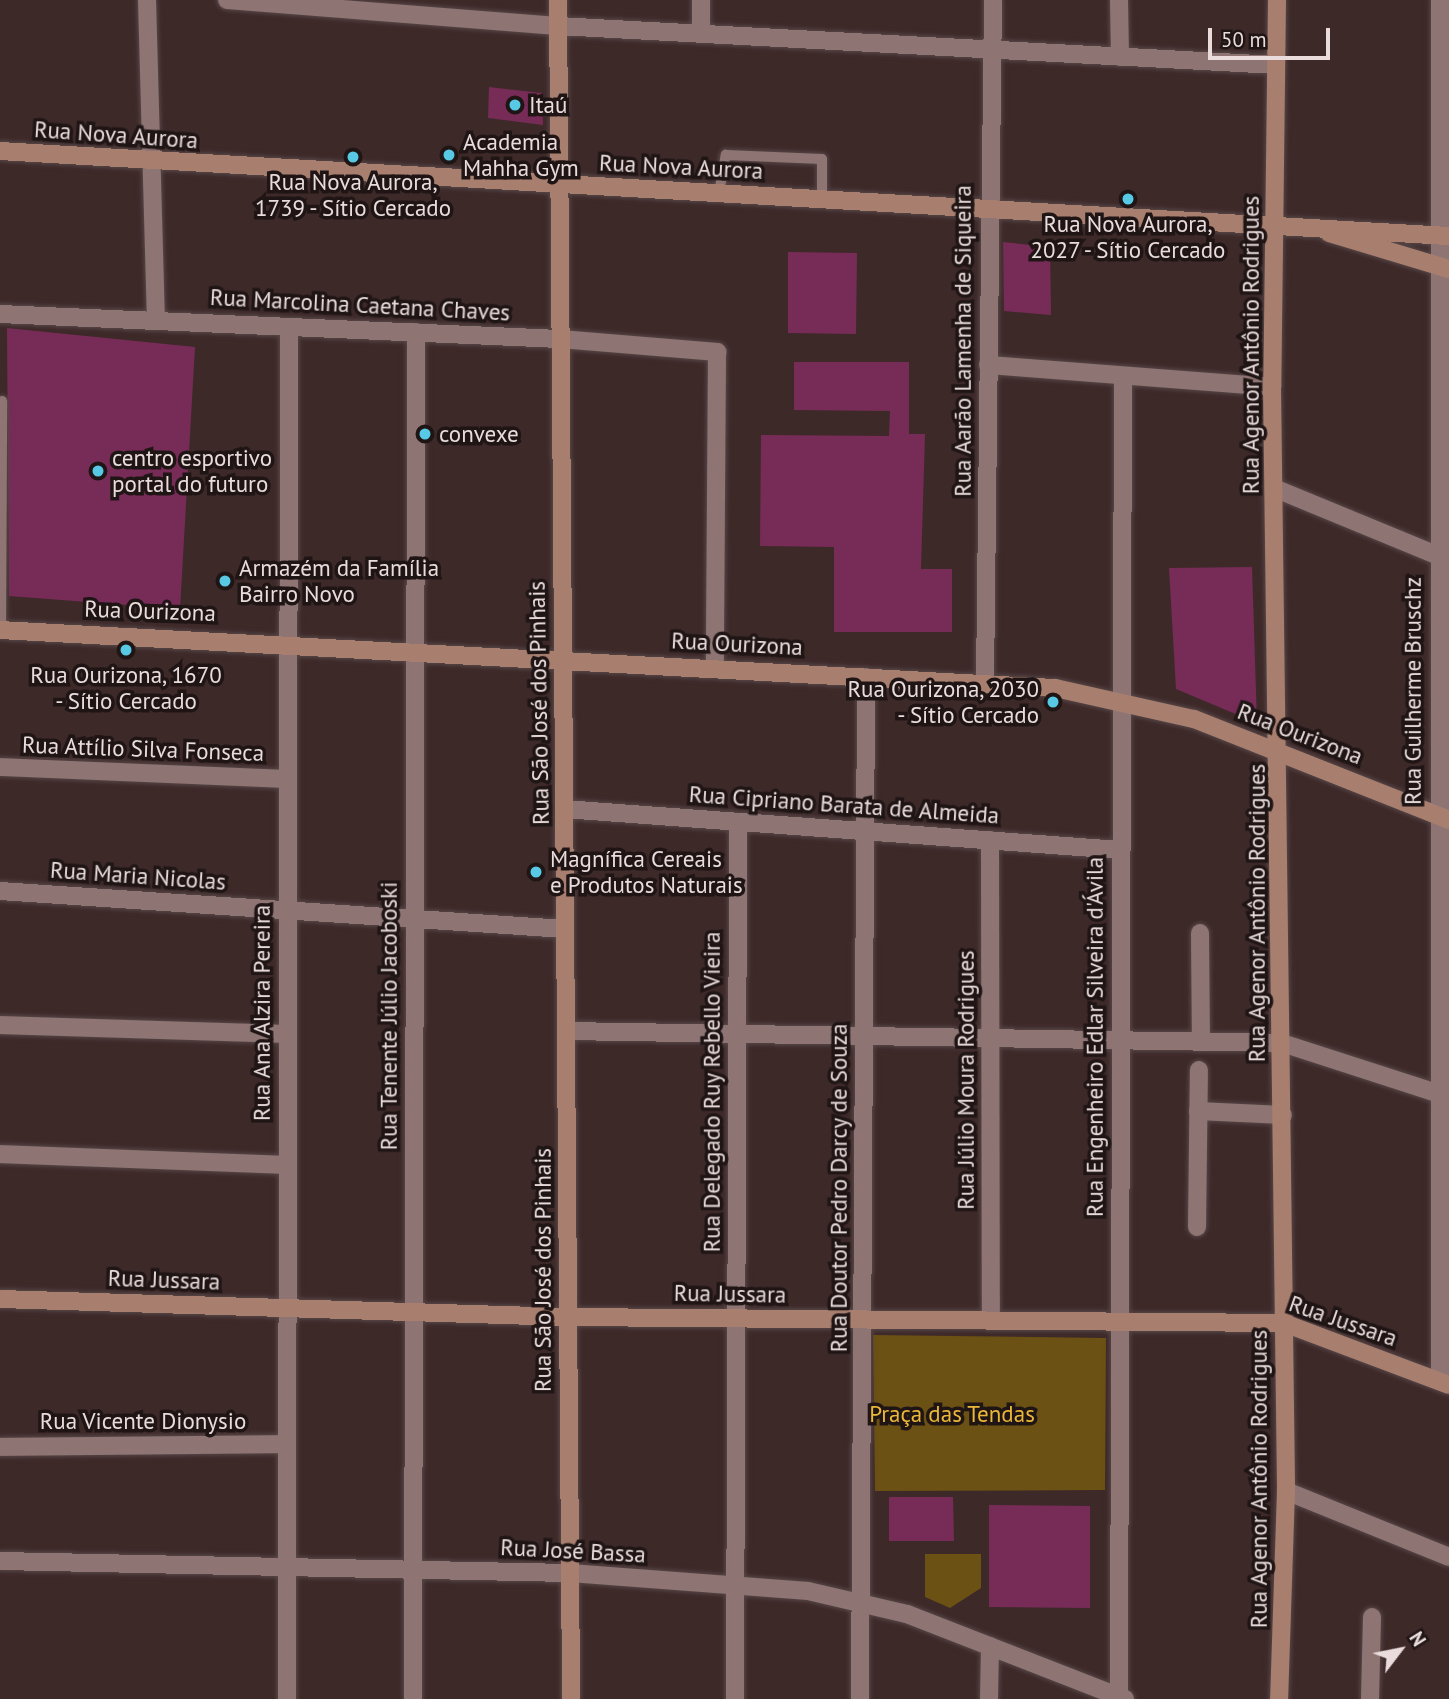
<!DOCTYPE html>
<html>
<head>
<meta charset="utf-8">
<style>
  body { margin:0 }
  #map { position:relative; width:1449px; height:1699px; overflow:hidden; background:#3e2929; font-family:"PT Sans",sans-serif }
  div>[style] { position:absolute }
  .green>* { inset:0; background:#6b5113 }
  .building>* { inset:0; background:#772c58 }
  .roads { filter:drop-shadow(0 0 2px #574747) drop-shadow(0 0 2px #574747) }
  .lane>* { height:10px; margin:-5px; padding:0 5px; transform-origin:5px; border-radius:5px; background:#8e7574 }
  .street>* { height:18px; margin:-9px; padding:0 9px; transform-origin:9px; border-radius:9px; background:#8e7574 }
  .secondary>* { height:18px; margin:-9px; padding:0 9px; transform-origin:9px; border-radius:9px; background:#a87f6f }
  .dots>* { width:19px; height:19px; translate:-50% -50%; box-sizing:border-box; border:4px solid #1f1515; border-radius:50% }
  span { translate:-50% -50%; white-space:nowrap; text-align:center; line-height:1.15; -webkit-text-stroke:7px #1f1515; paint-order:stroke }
  .poi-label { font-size:23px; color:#eadcdc }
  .left { translate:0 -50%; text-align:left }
  .right { translate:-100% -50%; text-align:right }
  .street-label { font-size:23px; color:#eadcdc }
  .park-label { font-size:23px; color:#ebb739 }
  .north { position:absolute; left:1365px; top:1615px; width:70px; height:70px; -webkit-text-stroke:5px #1f1515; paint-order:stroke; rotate:58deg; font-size:19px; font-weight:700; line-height:28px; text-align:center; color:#eadcdc }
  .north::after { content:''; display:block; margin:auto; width:24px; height:32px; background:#eadcdc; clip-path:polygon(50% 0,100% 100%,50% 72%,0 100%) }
  .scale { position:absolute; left:1208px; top:28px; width:122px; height:32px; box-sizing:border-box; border:4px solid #eadcdc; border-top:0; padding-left:9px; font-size:21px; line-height:24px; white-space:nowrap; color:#eadcdc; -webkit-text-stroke:5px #1f1515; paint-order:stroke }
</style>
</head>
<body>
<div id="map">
  <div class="green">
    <div style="clip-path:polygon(873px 1335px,1106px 1338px,1105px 1490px,875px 1491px)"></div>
    <div style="clip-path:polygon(925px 1554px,981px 1554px,981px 1588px,950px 1608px,925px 1597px)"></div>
  </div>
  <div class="building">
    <div style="clip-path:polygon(489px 87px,542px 93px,543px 125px,488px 118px)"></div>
    <div style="clip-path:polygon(1003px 242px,1050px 247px,1051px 315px,1004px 311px)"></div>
    <div style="clip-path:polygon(788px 252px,857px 253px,856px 334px,788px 333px)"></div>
    <div style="clip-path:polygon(7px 328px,195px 347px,180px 609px,9px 596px)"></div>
    <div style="clip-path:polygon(794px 362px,909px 362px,909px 434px,925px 434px,921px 569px,952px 569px,952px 632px,834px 632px,834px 547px,760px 546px,761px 435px,889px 436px,890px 411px,794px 410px)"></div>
    <div style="clip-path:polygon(1252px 567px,1257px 723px,1176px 689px,1169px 568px)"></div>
    <div style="clip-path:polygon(889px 1497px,953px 1497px,954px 1541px,889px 1541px)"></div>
    <div style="clip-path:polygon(989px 1505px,1090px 1506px,1090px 1608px,989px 1607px)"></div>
  </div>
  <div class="roads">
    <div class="lane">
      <div style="left:719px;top:193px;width:39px;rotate:-80deg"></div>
      <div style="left:726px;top:155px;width:96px;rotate:2.4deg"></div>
      <div style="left:822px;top:159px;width:41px;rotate:90deg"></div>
      <div style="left:1px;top:630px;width:229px;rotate:-89.7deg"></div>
    </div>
    <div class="street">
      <div style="left:147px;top:0;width:321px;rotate:88.4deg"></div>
      <div style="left:227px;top:0;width:332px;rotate:4.5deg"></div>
      <div style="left:558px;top:26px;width:719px;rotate:3.11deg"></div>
      <div style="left:701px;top:0;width:32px;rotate:90deg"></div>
      <div style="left:1119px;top:0;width:57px;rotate:89deg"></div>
      <div style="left:1440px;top:0;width:1381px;rotate:90deg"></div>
      <div style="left:0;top:314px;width:561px;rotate:2.56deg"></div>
      <div style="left:560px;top:339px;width:158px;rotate:4.7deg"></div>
      <div style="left:717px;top:352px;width:315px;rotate:90.4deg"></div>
      <div style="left:988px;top:365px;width:285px;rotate:4.4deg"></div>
      <div style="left:1274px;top:488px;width:186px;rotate:22.4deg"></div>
      <div style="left:985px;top:682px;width:682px;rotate:-89.33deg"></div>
      <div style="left:0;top:767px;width:284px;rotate:2.4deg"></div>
      <div style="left:564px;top:809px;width:558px;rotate:4.22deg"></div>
      <div style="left:990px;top:840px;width:480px;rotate:89.9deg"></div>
      <div style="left:0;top:891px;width:566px;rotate:3.85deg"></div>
      <div style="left:1200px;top:933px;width:109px;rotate:89.5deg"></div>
      <div style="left:0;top:1025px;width:287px;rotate:1.8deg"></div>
      <div style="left:566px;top:1031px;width:716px;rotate:0.96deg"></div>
      <div style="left:1282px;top:1043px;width:176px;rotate:17.9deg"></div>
      <div style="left:1198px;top:1111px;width:85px;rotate:2.7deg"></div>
      <div style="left:0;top:1154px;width:286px;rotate:2.2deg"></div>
      <div style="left:1197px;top:1227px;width:157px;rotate:-89.3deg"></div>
      <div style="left:0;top:1447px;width:287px;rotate:-0.6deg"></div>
      <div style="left:1286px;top:1491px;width:176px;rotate:22deg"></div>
      <div style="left:0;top:1561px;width:570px;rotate:1.21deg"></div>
      <div style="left:570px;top:1573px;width:239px;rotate:4.3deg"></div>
      <div style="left:808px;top:1591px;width:102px;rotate:13.1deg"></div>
      <div style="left:907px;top:1614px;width:234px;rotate:21.3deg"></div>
      <div style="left:287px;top:1699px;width:1372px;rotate:-89.92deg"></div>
      <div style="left:413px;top:1699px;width:1367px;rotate:-89.87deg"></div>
      <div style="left:735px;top:1699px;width:877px;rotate:-89.8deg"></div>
      <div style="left:860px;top:1699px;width:1022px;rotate:-89.66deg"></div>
      <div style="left:989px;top:1699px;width:53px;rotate:-88.9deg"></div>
      <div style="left:1119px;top:1699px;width:1323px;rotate:-89.83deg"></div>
      <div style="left:1370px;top:1699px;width:82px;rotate:-88.6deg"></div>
    </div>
    <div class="secondary">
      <div style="left:558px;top:0;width:1699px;rotate:89.56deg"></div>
      <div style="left:1277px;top:0;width:387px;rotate:90.7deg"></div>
      <div style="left:1272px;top:387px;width:1104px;rotate:89.27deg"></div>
      <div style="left:1286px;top:1491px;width:208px;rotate:91.9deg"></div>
      <div style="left:0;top:151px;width:1451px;rotate:3.36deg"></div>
      <div style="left:1329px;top:233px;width:125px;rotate:16.7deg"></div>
      <div style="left:0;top:630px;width:1057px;rotate:3.15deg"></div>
      <div style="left:1055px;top:688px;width:142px;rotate:12.6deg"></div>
      <div style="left:1194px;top:719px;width:274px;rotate:21.6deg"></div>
      <div style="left:0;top:1299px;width:568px;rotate:1.82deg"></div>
      <div style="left:568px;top:1317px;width:716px;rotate:0.48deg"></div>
      <div style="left:1284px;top:1323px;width:176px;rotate:20.6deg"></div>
    </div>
  </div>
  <div class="dots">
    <div style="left:515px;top:105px;background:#58c9e4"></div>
    <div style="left:449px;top:155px;background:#58c9e4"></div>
    <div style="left:353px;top:157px;background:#58c9e4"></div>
    <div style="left:1128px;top:199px;background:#58c9e4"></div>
    <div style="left:425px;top:434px;background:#58c9e4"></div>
    <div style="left:98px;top:471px;background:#58c9e4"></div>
    <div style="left:225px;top:581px;background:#58c9e4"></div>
    <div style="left:126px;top:650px;background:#58c9e4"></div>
    <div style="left:1053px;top:702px;background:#58c9e4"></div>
    <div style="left:536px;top:872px;background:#58c9e4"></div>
  </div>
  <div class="poi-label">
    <span class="left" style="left:529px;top:105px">Itaú</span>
    <span class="left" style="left:463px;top:155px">Academia<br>Mahha Gym</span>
    <span style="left:353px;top:195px">Rua Nova Aurora,<br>1739 - Sítio Cercado</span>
    <span style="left:1128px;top:237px">Rua Nova Aurora,<br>2027 - Sítio Cercado</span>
    <span class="left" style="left:439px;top:434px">convexe</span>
    <span class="left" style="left:112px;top:471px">centro esportivo<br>portal do futuro</span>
    <span class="left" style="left:239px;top:581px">Armazém da Família<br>Bairro Novo</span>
    <span style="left:126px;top:688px">Rua Ourizona, 1670<br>- Sítio Cercado</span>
    <span class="right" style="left:1039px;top:702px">Rua Ourizona, 2030<br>- Sítio Cercado</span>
    <span class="left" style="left:550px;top:872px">Magnífica Cereais<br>e Produtos Naturais</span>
  </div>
  <div class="street-label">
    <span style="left:116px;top:135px;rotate:4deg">Rua Nova Aurora</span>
    <span style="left:681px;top:167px;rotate:3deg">Rua Nova Aurora</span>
    <span style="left:360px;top:305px;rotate:3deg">Rua Marcolina Caetana Chaves</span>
    <span style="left:963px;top:341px;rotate:-90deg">Rua Aarão Lamenha de Siqueira</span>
    <span style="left:1251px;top:345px;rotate:-90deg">Rua Agenor Antônio Rodrigues</span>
    <span style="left:150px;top:611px;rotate:2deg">Rua Ourizona</span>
    <span style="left:737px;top:644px;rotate:3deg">Rua Ourizona</span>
    <span style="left:1413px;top:691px;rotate:-90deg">Rua Guilherme Bruschz</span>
    <span style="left:539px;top:703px;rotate:-91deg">Rua São José dos Pinhais</span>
    <span style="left:1300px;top:734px;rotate:21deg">Rua Ourizona</span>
    <span style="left:143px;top:749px;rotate:2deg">Rua Attílio Silva Fonseca</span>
    <span style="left:844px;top:805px;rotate:4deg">Rua Cipriano Barata de Almeida</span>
    <span style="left:138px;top:876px;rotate:4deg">Rua Maria Nicolas</span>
    <span style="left:1257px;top:913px;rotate:-90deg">Rua Agenor Antônio Rodrigues</span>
    <span style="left:262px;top:1013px;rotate:-90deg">Rua Ana Alzira Pereira</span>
    <span style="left:389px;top:1016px;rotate:-90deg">Rua Tenente Júlio Jacoboski</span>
    <span style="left:1095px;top:1037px;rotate:-90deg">Rua Engenheiro Edlar Silveira d'Ávila</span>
    <span style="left:966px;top:1080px;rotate:-90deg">Rua Júlio Moura Rodrigues</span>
    <span style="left:712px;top:1092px;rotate:-90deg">Rua Delegado Ruy Rebello Vieira</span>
    <span style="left:839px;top:1188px;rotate:-90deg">Rua Doutor Pedro Darcy de Souza</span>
    <span style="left:543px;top:1270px;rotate:-90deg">Rua São José dos Pinhais</span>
    <span style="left:164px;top:1280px;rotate:2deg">Rua Jussara</span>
    <span style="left:730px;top:1294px;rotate:1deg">Rua Jussara</span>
    <span style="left:1343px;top:1321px;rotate:19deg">Rua Jussara</span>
    <span style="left:143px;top:1421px">Rua Vicente Dionysio</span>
    <span style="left:1259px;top:1479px;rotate:-90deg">Rua Agenor Antônio Rodrigues</span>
    <span style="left:573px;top:1551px;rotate:3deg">Rua José Bassa</span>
  </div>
  <div class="park-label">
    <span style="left:952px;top:1414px">Praça das Tendas</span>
  </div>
  <div class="north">N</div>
  <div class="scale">50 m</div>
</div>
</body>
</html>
